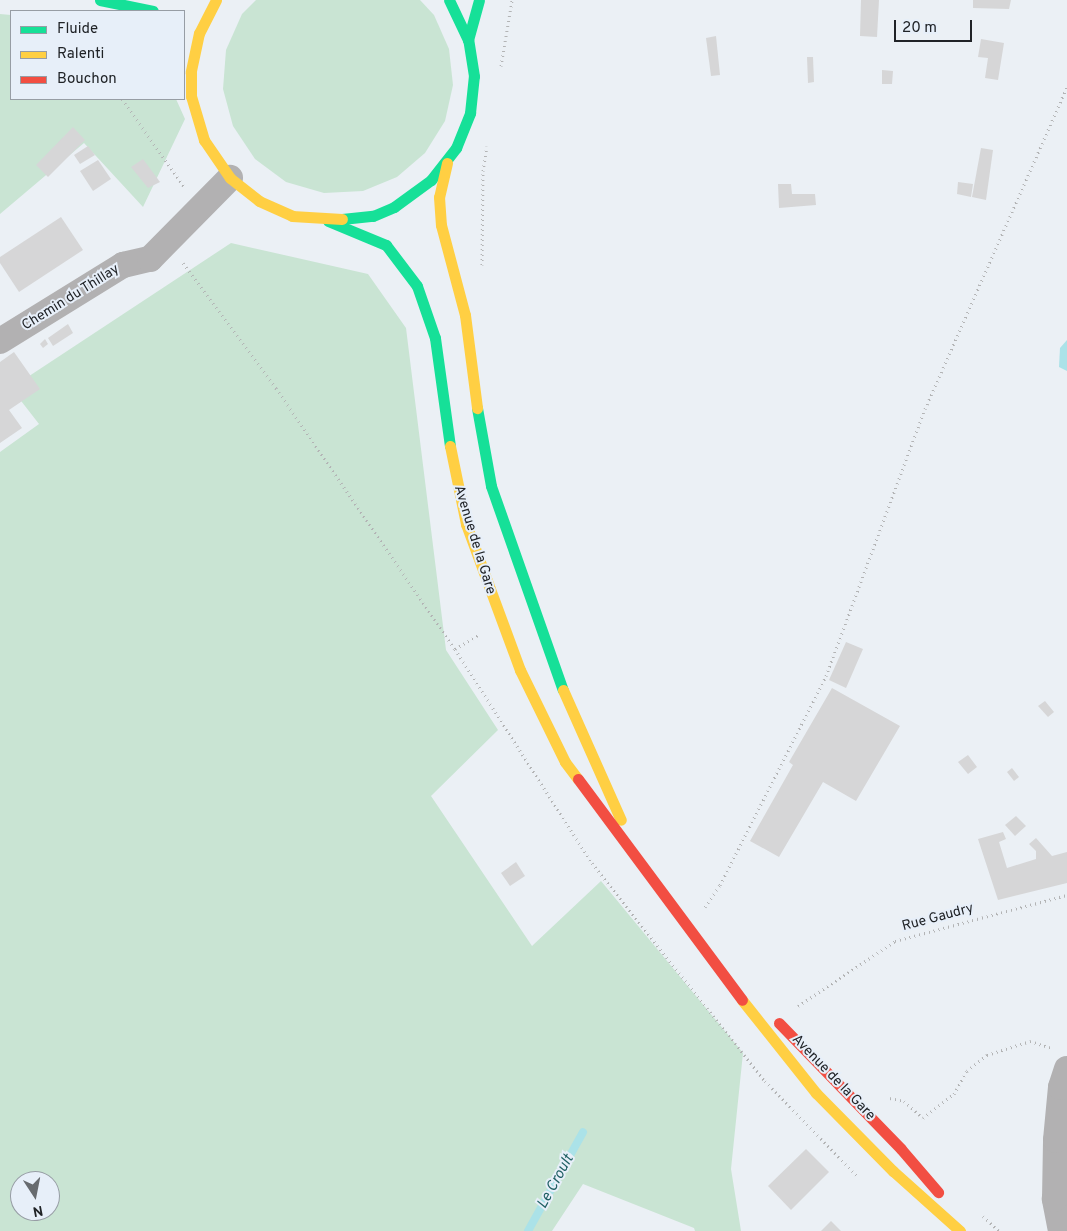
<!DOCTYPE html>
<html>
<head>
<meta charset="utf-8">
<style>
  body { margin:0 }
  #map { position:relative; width:1067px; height:1231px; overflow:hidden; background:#ebf0f5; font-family:Overpass,sans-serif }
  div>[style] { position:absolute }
  .green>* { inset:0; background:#c9e4d3 }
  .water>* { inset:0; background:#abe2e8 }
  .stream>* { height:8px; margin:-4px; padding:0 4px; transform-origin:4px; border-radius:4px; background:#abe2e8 }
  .building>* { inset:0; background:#d6d6d7 }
  .path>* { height:3px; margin-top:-1.5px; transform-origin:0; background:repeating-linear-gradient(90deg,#b3b4b5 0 1px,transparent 0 5px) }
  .street>* { height:26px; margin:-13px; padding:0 13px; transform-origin:13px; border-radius:13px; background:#b2b1b2 }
  .fast>* { height:11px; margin:-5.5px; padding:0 5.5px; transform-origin:5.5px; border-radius:5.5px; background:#16e098 }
  .slow>* { height:11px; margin:-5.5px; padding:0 5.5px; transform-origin:5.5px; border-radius:5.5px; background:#ffcf43 }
  .jam>* { height:11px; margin:-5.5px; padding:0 5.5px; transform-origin:5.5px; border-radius:5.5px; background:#f24e42 }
  span { translate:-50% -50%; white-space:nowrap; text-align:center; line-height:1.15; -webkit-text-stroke:4px #e7eff9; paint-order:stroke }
  .street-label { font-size:14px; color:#202327 }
  .water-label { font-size:15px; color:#206064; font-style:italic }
  .legend { position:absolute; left:10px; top:10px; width:175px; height:90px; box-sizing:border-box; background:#e7eff9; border:1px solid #979da5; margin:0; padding:6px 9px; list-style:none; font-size:15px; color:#202327 }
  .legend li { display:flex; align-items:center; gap:10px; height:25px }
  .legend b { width:25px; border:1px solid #979da5 }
  .north { position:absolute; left:10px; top:1171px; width:50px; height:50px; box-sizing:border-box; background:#e7eff9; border:1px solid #979da5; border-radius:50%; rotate:169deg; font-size:14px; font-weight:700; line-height:20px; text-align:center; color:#202327 }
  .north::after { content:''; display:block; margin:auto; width:18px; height:22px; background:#676b6f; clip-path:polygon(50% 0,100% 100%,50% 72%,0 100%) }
  .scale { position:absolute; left:894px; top:20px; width:78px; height:22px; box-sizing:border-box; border:2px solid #202327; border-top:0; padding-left:6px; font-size:15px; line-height:18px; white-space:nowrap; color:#202327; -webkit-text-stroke:4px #e7eff9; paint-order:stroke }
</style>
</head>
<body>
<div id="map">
  <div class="green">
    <div style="clip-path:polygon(256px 0,420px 0,434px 15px,449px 49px,453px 85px,445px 121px,425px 153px,397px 177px,363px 191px,324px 193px,286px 182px,255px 159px,233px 126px,223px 89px,226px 50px,242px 14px)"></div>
    <div style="clip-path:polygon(0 14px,11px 15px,11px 99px,176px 99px,185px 119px,143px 207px,84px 143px,0 214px)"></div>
    <div style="clip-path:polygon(evenodd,231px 243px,368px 274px,406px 328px,446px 650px,498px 730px,431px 796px,532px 946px,601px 881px,743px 1053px,731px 1169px,741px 1231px,695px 1231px,694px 1228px,583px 1184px,552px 1231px,0 1231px,0 452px,39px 424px,11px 388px,231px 243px,20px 1181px,50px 1181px,50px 1211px,20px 1211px,20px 1181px)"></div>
  </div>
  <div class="water">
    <div style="clip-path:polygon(1067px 340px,1067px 371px,1059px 367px,1060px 348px)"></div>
  </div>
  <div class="stream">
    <div style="left:528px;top:1231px;width:113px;rotate:-60.9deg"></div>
  </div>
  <div class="building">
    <div style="clip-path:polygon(861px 0,879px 0,877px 37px,860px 36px)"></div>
    <div style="clip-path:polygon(973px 0,1011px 0,1009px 9px,973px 8px)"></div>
    <div style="clip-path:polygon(716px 36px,720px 75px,711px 76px,706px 38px)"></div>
    <div style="clip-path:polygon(981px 39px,1004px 43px,998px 80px,985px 78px,988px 58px,978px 57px)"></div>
    <div style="clip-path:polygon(807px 57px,813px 57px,814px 82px,808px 83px)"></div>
    <div style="clip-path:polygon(882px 70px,893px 71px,892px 84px,882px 84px)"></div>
    <div style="clip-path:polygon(73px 127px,85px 140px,48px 177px,36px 165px)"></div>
    <div style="clip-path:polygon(88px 146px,95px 155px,80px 164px,74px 155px)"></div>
    <div style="clip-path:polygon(981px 148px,993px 150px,986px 200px,972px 197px)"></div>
    <div style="clip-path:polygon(143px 159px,160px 182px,148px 188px,131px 167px)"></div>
    <div style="clip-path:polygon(98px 160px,111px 179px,93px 191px,80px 171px)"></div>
    <div style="clip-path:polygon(958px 182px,973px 184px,971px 197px,957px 194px)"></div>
    <div style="clip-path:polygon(778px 184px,791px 184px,792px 194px,815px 194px,816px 205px,779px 208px)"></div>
    <div style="clip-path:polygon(61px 217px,83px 250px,19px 292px,0 263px,0 257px)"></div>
    <div style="clip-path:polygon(68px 324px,73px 333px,53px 346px,48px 338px)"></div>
    <div style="clip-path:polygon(45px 339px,48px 344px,43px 348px,40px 344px)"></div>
    <div style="clip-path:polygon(14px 352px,40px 389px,9px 410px,22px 428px,0 443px,0 362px)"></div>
    <div style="clip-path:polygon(846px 642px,863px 649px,846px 688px,829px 680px)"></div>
    <div style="clip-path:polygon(832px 688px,900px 726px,856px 801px,823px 782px,779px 857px,750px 841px,793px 765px,789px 762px)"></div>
    <div style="clip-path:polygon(1045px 701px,1054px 712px,1048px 717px,1038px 706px)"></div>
    <div style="clip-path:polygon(968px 755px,977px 767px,968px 774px,958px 762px)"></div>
    <div style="clip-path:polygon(1012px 768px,1019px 777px,1014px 781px,1007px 772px)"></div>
    <div style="clip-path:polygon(1016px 816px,1026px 826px,1015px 836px,1005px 825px)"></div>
    <div style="clip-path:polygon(1003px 832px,1006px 839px,999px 842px,1007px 868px,1036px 859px,1036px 851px,1029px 844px,1036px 838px,1052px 856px,1067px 852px,1067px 883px,998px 900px,978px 839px)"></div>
    <div style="clip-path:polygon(516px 862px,525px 876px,510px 886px,501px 873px)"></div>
    <div style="clip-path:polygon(806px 1149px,829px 1172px,791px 1210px,768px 1186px)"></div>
    <div style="clip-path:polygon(831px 1221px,841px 1231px,821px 1231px)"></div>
  </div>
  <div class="path">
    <div style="left:501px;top:66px;width:67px;rotate:-80.5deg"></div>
    <div style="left:122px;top:99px;width:109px;rotate:54.7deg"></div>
    <div style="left:183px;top:263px;width:156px;rotate:53.4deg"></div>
    <div style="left:276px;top:388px;width:316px;rotate:55.6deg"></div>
    <div style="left:455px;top:649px;width:29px;rotate:-31deg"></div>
    <div style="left:482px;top:265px;width:94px;rotate:-89.4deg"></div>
    <div style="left:483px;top:171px;width:25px;rotate:-81deg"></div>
    <div style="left:455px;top:649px;width:254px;rotate:57.4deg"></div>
    <div style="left:592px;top:863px;width:278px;rotate:51.6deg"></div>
    <div style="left:765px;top:1081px;width:132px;rotate:45.9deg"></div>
    <div style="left:705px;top:907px;width:27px;rotate:-56deg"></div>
    <div style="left:720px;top:885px;width:234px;rotate:-63.1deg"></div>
    <div style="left:826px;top:676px;width:285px;rotate:-69.7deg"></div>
    <div style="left:925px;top:409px;width:352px;rotate:-66.2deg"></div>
    <div style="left:798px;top:1006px;width:117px;rotate:-33.8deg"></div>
    <div style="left:895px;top:941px;width:178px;rotate:-15deg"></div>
    <div style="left:890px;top:1098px;width:14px;rotate:12deg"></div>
    <div style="left:904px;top:1101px;width:25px;rotate:42deg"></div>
    <div style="left:923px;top:1118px;width:39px;rotate:-38deg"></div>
    <div style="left:954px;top:1094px;width:26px;rotate:-61deg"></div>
    <div style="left:967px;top:1071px;width:26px;rotate:-39deg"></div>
    <div style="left:987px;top:1055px;width:45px;rotate:-18deg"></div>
    <div style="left:1030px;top:1041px;width:23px;rotate:18deg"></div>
    <div style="left:983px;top:1216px;width:22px;rotate:43deg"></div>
  </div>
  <div class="street">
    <div style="left:0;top:341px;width:145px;rotate:-31.7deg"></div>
    <div style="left:123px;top:265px;width:28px;rotate:-13deg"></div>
    <div style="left:150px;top:259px;width:114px;rotate:-45.4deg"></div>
    <div style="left:1061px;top:1231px;width:33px;rotate:-101deg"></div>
    <div style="left:1055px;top:1199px;width:59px;rotate:-89deg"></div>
    <div style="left:1056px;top:1140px;width:53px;rotate:-84.6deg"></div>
    <div style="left:1061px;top:1087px;width:19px;rotate:-72deg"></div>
  </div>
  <div class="fast">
    <div style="left:100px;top:0;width:54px;rotate:11.7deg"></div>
    <div style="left:468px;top:40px;width:41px;rotate:-74.6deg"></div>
    <div style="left:342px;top:219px;width:31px;rotate:-6deg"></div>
    <div style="left:373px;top:216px;width:23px;rotate:-23deg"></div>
    <div style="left:394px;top:207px;width:46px;rotate:-36.1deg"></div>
    <div style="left:431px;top:180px;width:41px;rotate:-52deg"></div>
    <div style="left:456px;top:148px;width:38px;rotate:-68deg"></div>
    <div style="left:470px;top:113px;width:37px;rotate:-84deg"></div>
    <div style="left:474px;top:76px;width:36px;rotate:-99deg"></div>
    <div style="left:468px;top:40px;width:44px;rotate:-115.4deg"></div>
    <div style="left:328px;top:221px;width:63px;rotate:22.5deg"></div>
    <div style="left:386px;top:245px;width:51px;rotate:52.9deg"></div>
    <div style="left:417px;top:286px;width:55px;rotate:70.9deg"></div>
    <div style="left:435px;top:338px;width:109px;rotate:82.1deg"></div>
    <div style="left:477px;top:408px;width:79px;rotate:79.8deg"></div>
    <div style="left:491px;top:486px;width:216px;rotate:70.6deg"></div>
  </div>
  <div class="slow">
    <div style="left:216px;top:0;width:37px;rotate:117deg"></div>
    <div style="left:199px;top:33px;width:40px;rotate:102deg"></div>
    <div style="left:191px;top:72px;width:24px;rotate:90deg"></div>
    <div style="left:191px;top:96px;width:46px;rotate:73.5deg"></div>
    <div style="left:204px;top:140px;width:46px;rotate:55.6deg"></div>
    <div style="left:230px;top:178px;width:37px;rotate:38deg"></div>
    <div style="left:259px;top:201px;width:36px;rotate:24deg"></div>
    <div style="left:292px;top:216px;width:50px;rotate:3.4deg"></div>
    <div style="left:447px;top:163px;width:35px;rotate:103deg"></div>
    <div style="left:439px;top:197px;width:28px;rotate:86deg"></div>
    <div style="left:441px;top:225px;width:93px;rotate:75.1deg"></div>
    <div style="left:465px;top:315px;width:94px;rotate:82.6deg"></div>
    <div style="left:450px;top:446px;width:80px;rotate:78.4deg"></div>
    <div style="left:466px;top:524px;width:156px;rotate:69.7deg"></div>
    <div style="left:520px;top:670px;width:102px;rotate:63.9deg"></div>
    <div style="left:565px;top:762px;width:21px;rotate:53deg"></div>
    <div style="left:563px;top:690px;width:142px;rotate:66deg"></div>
    <div style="left:742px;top:1000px;width:119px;rotate:51.5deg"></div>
    <div style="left:816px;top:1093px;width:110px;rotate:45.4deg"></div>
    <div style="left:893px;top:1171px;width:90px;rotate:41.8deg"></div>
  </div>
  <div class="jam">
    <div style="left:578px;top:779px;width:275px;rotate:53.4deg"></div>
    <div style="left:779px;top:1023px;width:175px;rotate:45.9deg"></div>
    <div style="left:901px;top:1149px;width:57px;rotate:49.3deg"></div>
  </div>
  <div class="street-label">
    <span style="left:71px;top:298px;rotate:-32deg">Chemin du Thillay</span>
    <span style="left:474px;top:540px;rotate:73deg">Avenue de la Gare</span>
    <span style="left:938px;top:918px;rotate:-15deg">Rue Gaudry</span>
    <span style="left:833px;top:1078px;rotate:46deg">Avenue de la Gare</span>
  </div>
  <div class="water-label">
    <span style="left:556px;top:1182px;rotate:-61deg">Le Croult</span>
  </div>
  <ul class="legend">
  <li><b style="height:6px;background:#16e098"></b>Fluide</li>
  <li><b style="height:6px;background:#ffcf43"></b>Ralenti</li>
  <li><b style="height:6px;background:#f24e42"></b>Bouchon</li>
  </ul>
  <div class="north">N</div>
  <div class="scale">20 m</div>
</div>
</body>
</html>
